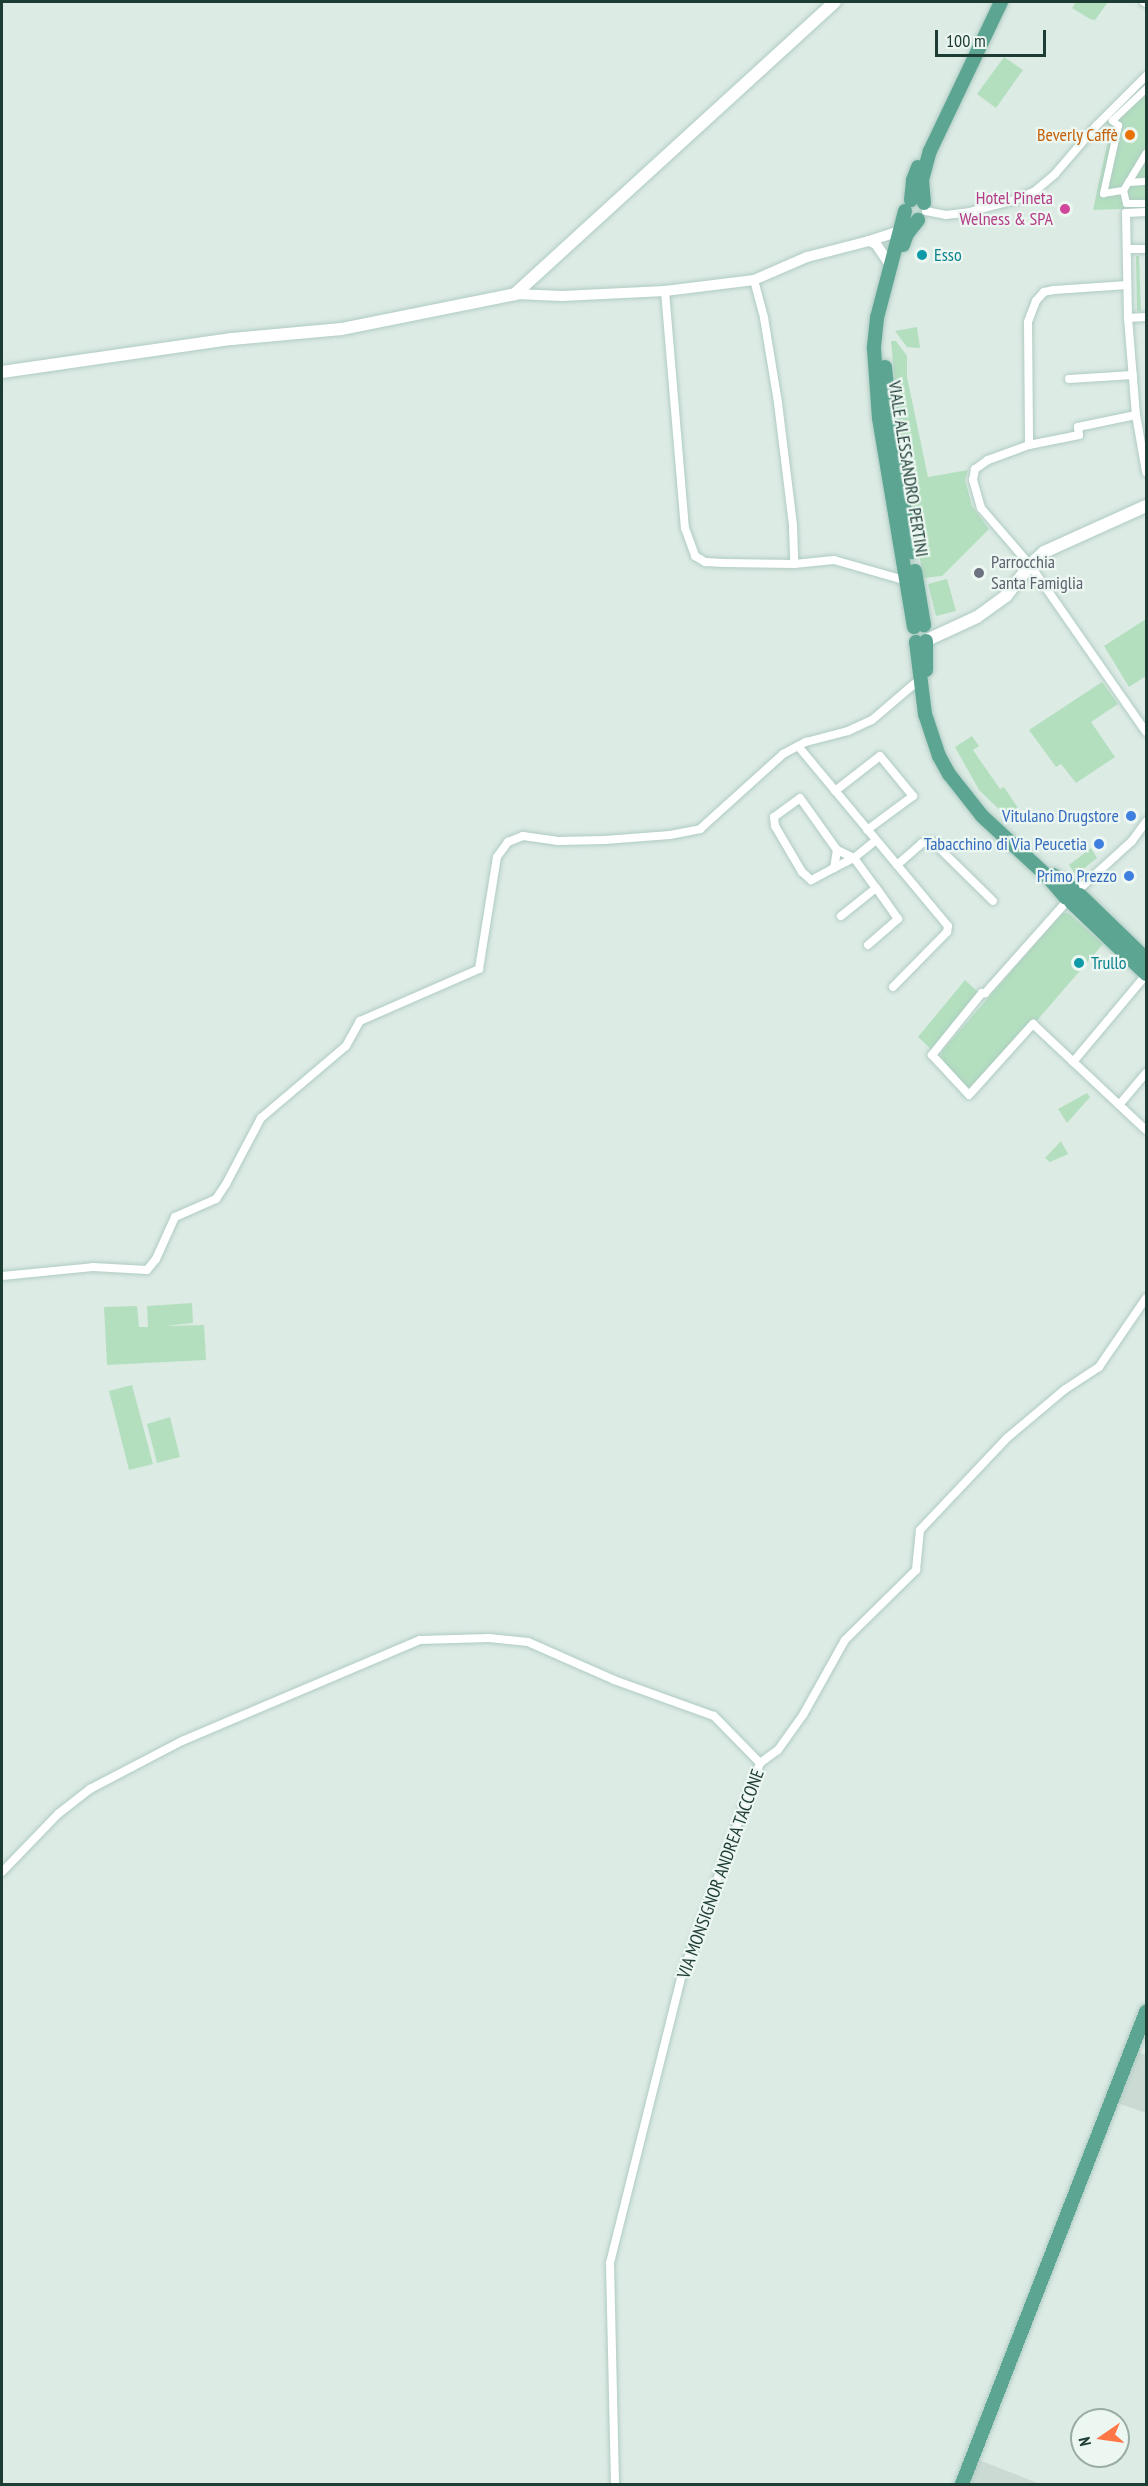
<!DOCTYPE html>
<html>
<head>
<meta charset="utf-8">
<style>
  body { margin:0 }
  #map { position:relative; width:1148px; height:2486px; overflow:hidden; background:#ddebe5; font-family:"PT Sans Narrow",sans-serif }
  div>[style] { position:absolute }
  .built>* { inset:0; background:#cbdbd4 }
  .green>* { inset:0; background:#b3dfbf }
  .roads { filter:drop-shadow(0 0 2px #afccc2) drop-shadow(0 0 2px #afccc2) }
  .pedestrian>* { height:7px; margin:-3.5px; padding:0 3.5px; transform-origin:3.5px; border-radius:3.5px; background:#fff }
  .minor>* { height:8px; margin:-4px; padding:0 4px; transform-origin:4px; border-radius:4px; background:#fff }
  .tertiary>* { height:10px; margin:-5px; padding:0 5px; transform-origin:5px; border-radius:5px; background:#fff }
  .secondary>* { height:12px; margin:-6px; padding:0 6px; transform-origin:6px; border-radius:6px; background:#fff }
  .primary>* { height:14px; margin:-7px; padding:0 7px; transform-origin:7px; border-radius:7px; background:#5da593 }
  .dots>* { width:16px; height:16px; translate:-50% -50%; box-sizing:border-box; border:3px solid #edf7f2; border-radius:50% }
  span { translate:-50% -50%; white-space:nowrap; text-align:center; line-height:1.15; -webkit-text-stroke:4.5px #edf7f2; paint-order:stroke }
  .food-label { font-size:18px; color:#c56008 }
  .right { translate:-100% -50%; text-align:right }
  .hotel-label { font-size:18px; color:#b23c85 }
  .culture-label { font-size:18px; color:#0d838f }
  .left { translate:0 -50%; text-align:left }
  .street-label { font-size:18px; color:#1d3c34 }
  .worship-label { font-size:18px; color:#5b616d }
  .shop-label { font-size:18px; color:#366cbe }
  .frame { position:absolute; inset:0; border:3px solid #1d3c34; pointer-events:none }
  .north { position:absolute; left:1070px; top:2408px; width:60px; height:60px; box-sizing:border-box; background:#edf7f2; border:2px solid #9aaca6; border-radius:50%; rotate:257deg; font-size:16px; font-weight:700; line-height:24px; text-align:center; color:#1d3c34 }
  .north::after { content:''; display:block; margin:auto; width:21px; height:27px; background:#ff7647; clip-path:polygon(50% 0,100% 100%,50% 72%,0 100%) }
  .scale { position:absolute; left:935px; top:30px; width:111px; height:27px; box-sizing:border-box; border:3px solid #1d3c34; border-top:0; padding-left:8px; font-size:18px; line-height:21px; white-space:nowrap; color:#1d3c34; -webkit-text-stroke:4px #edf7f2; paint-order:stroke }
</style>
</head>
<body>
<div id="map">
  <div class="built">
    <div style="clip-path:polygon(1137px 2052px,1146px 2055px,1146px 2113px,1117px 2103px)"></div>
    <div style="clip-path:polygon(979px 2460px,1040px 2484px,969px 2484px)"></div>
  </div>
  <div class="green">
    <div style="clip-path:polygon(1076px 2px,1108px 2px,1095px 20px,1090px 19px,1072px 8px)"></div>
    <div style="clip-path:polygon(1004px 57px,1023px 70px,996px 108px,977px 94px)"></div>
    <div style="clip-path:polygon(1146px 82px,1146px 208px,1093px 210px,1111px 127px,1105px 123px)"></div>
    <div style="clip-path:polygon(1136px 256px,1139px 256px,1141px 311px,1137px 311px)"></div>
    <div style="clip-path:polygon(917px 327px,920px 348px,907px 347px,895px 331px)"></div>
    <div style="clip-path:polygon(891px 341px,896px 341px,907px 356px,907px 377px,928px 477px,968px 470px,965px 480px,972px 506px,989px 529px,942px 576px,923px 578px,899px 426px)"></div>
    <div style="clip-path:polygon(947px 579px,956px 611px,936px 616px,928px 584px)"></div>
    <div style="clip-path:polygon(1146px 619px,1146px 676px,1129px 687px,1104px 646px)"></div>
    <div style="clip-path:polygon(1102px 682px,1118px 704px,1091px 722px,1115px 757px,1076px 783px,1061px 764px,1056px 767px,1029px 730px)"></div>
    <div style="clip-path:polygon(972px 736px,979px 746px,973px 750px,1000px 789px,1004px 787px,1018px 808px,1006px 816px,979px 790px,955px 747px)"></div>
    <div style="clip-path:polygon(1091px 848px,1097px 858px,1076px 875px,1069px 865px)"></div>
    <div style="clip-path:polygon(1062px 913px,1068px 913px,1103px 944px,1034px 1024px,969px 1089px,945px 1063px,941px 1057px,942px 1051px)"></div>
    <div style="clip-path:polygon(965px 980px,978px 992px,931px 1049px,918px 1037px)"></div>
    <div style="clip-path:polygon(1087px 1093px,1090px 1097px,1067px 1123px,1058px 1109px)"></div>
    <div style="clip-path:polygon(1061px 1141px,1068px 1154px,1050px 1162px,1045px 1158px)"></div>
    <div style="clip-path:polygon(192px 1303px,193px 1323px,165px 1326px,204px 1325px,206px 1360px,107px 1365px,104px 1307px,137px 1306px,139px 1327px,148px 1327px,147px 1306px)"></div>
    <div style="clip-path:polygon(132px 1385px,153px 1464px,129px 1470px,109px 1391px)"></div>
    <div style="clip-path:polygon(170px 1417px,180px 1457px,157px 1463px,147px 1424px)"></div>
  </div>
  <div class="roads">
    <div class="pedestrian">
      <div style="left:1146px;top:88px;width:47px;rotate:136.7deg"></div>
      <div style="left:1112px;top:120px;width:8px;rotate:40deg"></div>
      <div style="left:1118px;top:125px;width:70px;rotate:102.4deg"></div>
      <div style="left:1103px;top:193px;width:20px;rotate:-9deg"></div>
      <div style="left:1123px;top:190px;width:13px;rotate:77deg"></div>
      <div style="left:1126px;top:203px;width:20px"></div>
      <div style="left:1128px;top:182px;width:15px;rotate:-4deg"></div>
      <div style="left:1123px;top:190px;width:44px;rotate:-58.8deg"></div>
    </div>
    <div class="minor">
      <div style="left:1144px;top:2px;width:2px;rotate:27deg"></div>
      <div style="left:926px;top:211px;width:20px;rotate:11deg"></div>
      <div style="left:946px;top:215px;width:23px;rotate:-7deg"></div>
      <div style="left:969px;top:212px;width:48px;rotate:-14.6deg"></div>
      <div style="left:1015px;top:200px;width:22px;rotate:-24deg"></div>
      <div style="left:1035px;top:191px;width:26px;rotate:-40deg"></div>
      <div style="left:1055px;top:174px;width:65px;rotate:-49.4deg"></div>
      <div style="left:1097px;top:125px;width:69px;rotate:-45deg"></div>
      <div style="left:1146px;top:212px;width:20px;rotate:177deg"></div>
      <div style="left:1126px;top:213px;width:105px;rotate:88.9deg"></div>
      <div style="left:1128px;top:318px;width:97px;rotate:85.3deg"></div>
      <div style="left:1136px;top:415px;width:58px;rotate:80deg"></div>
      <div style="left:1127px;top:249px;width:19px"></div>
      <div style="left:754px;top:280px;width:39px;rotate:75deg"></div>
      <div style="left:764px;top:318px;width:86px;rotate:80.6deg"></div>
      <div style="left:778px;top:403px;width:124px;rotate:83deg"></div>
      <div style="left:793px;top:526px;width:38px;rotate:88deg"></div>
      <div style="left:1127px;top:285px;width:73px;rotate:176.1deg"></div>
      <div style="left:1054px;top:290px;width:10px;rotate:169deg"></div>
      <div style="left:1044px;top:292px;width:12px;rotate:132deg"></div>
      <div style="left:1036px;top:301px;width:22px;rotate:111deg"></div>
      <div style="left:1028px;top:322px;width:123px;rotate:89.5deg"></div>
      <div style="left:1029px;top:445px;width:44px;rotate:159.9deg"></div>
      <div style="left:988px;top:460px;width:16px;rotate:145deg"></div>
      <div style="left:975px;top:469px;width:11px;rotate:100deg"></div>
      <div style="left:973px;top:480px;width:29px;rotate:74deg"></div>
      <div style="left:981px;top:508px;width:75px;rotate:49.3deg"></div>
      <div style="left:1030px;top:565px;width:203px;rotate:55.2deg"></div>
      <div style="left:665px;top:291px;width:238px;rotate:85.2deg"></div>
      <div style="left:685px;top:528px;width:30px;rotate:70deg"></div>
      <div style="left:695px;top:556px;width:12px;rotate:31deg"></div>
      <div style="left:705px;top:562px;width:19px;rotate:3deg"></div>
      <div style="left:724px;top:563px;width:70px;rotate:0.8deg"></div>
      <div style="left:794px;top:564px;width:40px;rotate:-5.7deg"></div>
      <div style="left:834px;top:560px;width:76px;rotate:16deg"></div>
      <div style="left:1128px;top:318px;width:18px;rotate:-3deg"></div>
      <div style="left:1069px;top:379px;width:64px;rotate:-3.6deg"></div>
      <div style="left:1029px;top:445px;width:51px;rotate:-11.3deg"></div>
      <div style="left:1079px;top:435px;width:8px;rotate:-97deg"></div>
      <div style="left:1078px;top:427px;width:59px;rotate:-11.7deg"></div>
      <div style="left:798px;top:746px;width:234px;rotate:50.2deg"></div>
      <div style="left:948px;top:926px;width:6px;rotate:99deg"></div>
      <div style="left:947px;top:932px;width:77px;rotate:134.5deg"></div>
      <div style="left:835px;top:791px;width:57px;rotate:-37.9deg"></div>
      <div style="left:880px;top:756px;width:52px;rotate:50.5deg"></div>
      <div style="left:913px;top:796px;width:57px;rotate:143.5deg"></div>
      <div style="left:837px;top:850px;width:18px;rotate:99deg"></div>
      <div style="left:834px;top:868px;width:26px;rotate:152deg"></div>
      <div style="left:811px;top:880px;width:12px;rotate:-138deg"></div>
      <div style="left:802px;top:872px;width:53px;rotate:-120.4deg"></div>
      <div style="left:775px;top:826px;width:9px;rotate:-96deg"></div>
      <div style="left:774px;top:817px;width:32px;rotate:-36deg"></div>
      <div style="left:800px;top:798px;width:64px;rotate:54.6deg"></div>
      <div style="left:837px;top:850px;width:19px;rotate:25deg"></div>
      <div style="left:854px;top:858px;width:28px;rotate:-39deg"></div>
      <div style="left:897px;top:865px;width:33px;rotate:-41deg"></div>
      <div style="left:922px;top:843px;width:11px;rotate:-5deg"></div>
      <div style="left:933px;top:842px;width:84px;rotate:44.5deg"></div>
      <div style="left:832px;top:869px;width:25px;rotate:-27deg"></div>
      <div style="left:854px;top:858px;width:37px;rotate:54deg"></div>
      <div style="left:876px;top:888px;width:45px;rotate:141.3deg"></div>
      <div style="left:1077px;top:891px;width:74px;rotate:-42.3deg"></div>
      <div style="left:1132px;top:841px;width:24px;rotate:-54deg"></div>
      <div style="left:1068px;top:900px;width:125px;rotate:131.7deg"></div>
      <div style="left:985px;top:993px;width:3px;rotate:180deg"></div>
      <div style="left:982px;top:993px;width:80px;rotate:128.9deg"></div>
      <div style="left:932px;top:1055px;width:54px;rotate:47.2deg"></div>
      <div style="left:969px;top:1095px;width:96px;rotate:-48deg"></div>
      <div style="left:1033px;top:1024px;width:155px;rotate:43.2deg"></div>
      <div style="left:868px;top:945px;width:40px;rotate:-41deg"></div>
      <div style="left:898px;top:919px;width:38px;rotate:-125deg"></div>
      <div style="left:1073px;top:1062px;width:114px;rotate:-50deg"></div>
      <div style="left:1119px;top:1105px;width:42px;rotate:-49.8deg"></div>
      <div style="left:2px;top:1276px;width:91px;rotate:-5.6deg"></div>
      <div style="left:93px;top:1267px;width:54px;rotate:3.2deg"></div>
      <div style="left:147px;top:1270px;width:14px;rotate:-51deg"></div>
      <div style="left:156px;top:1259px;width:46px;rotate:-65.7deg"></div>
      <div style="left:175px;top:1217px;width:45px;rotate:-23.7deg"></div>
      <div style="left:216px;top:1199px;width:18px;rotate:-56deg"></div>
      <div style="left:226px;top:1184px;width:75px;rotate:-62.1deg"></div>
      <div style="left:261px;top:1118px;width:111px;rotate:-40.3deg"></div>
      <div style="left:346px;top:1046px;width:29px;rotate:-61deg"></div>
      <div style="left:360px;top:1021px;width:130px;rotate:-23.6deg"></div>
      <div style="left:479px;top:969px;width:113px;rotate:-80.9deg"></div>
      <div style="left:497px;top:857px;width:19px;rotate:-54deg"></div>
      <div style="left:508px;top:842px;width:16px;rotate:-22deg"></div>
      <div style="left:523px;top:836px;width:34px;rotate:8deg"></div>
      <div style="left:557px;top:841px;width:48px;rotate:-1.2deg"></div>
      <div style="left:605px;top:840px;width:65px;rotate:-4.4deg"></div>
      <div style="left:670px;top:835px;width:31px;rotate:-11deg"></div>
      <div style="left:700px;top:829px;width:112px;rotate:-42.1deg"></div>
      <div style="left:783px;top:754px;width:26px;rotate:-28deg"></div>
      <div style="left:806px;top:742px;width:43px;rotate:-14.7deg"></div>
      <div style="left:848px;top:731px;width:26px;rotate:-25deg"></div>
      <div style="left:872px;top:720px;width:63px;rotate:-40.5deg"></div>
      <div style="left:2px;top:1872px;width:81px;rotate:-46deg"></div>
      <div style="left:58px;top:1814px;width:41px;rotate:-38deg"></div>
      <div style="left:90px;top:1789px;width:104px;rotate:-27.6deg"></div>
      <div style="left:182px;top:1741px;width:259px;rotate:-23deg"></div>
      <div style="left:420px;top:1640px;width:69px;rotate:-1.7deg"></div>
      <div style="left:489px;top:1638px;width:39px;rotate:6deg"></div>
      <div style="left:528px;top:1642px;width:94px;rotate:23.8deg"></div>
      <div style="left:614px;top:1680px;width:106px;rotate:19.8deg"></div>
      <div style="left:714px;top:1716px;width:66px;rotate:45.6deg"></div>
      <div style="left:615px;top:2484px;width:221px;rotate:-91.3deg"></div>
      <div style="left:610px;top:2263px;width:297px;rotate:-76deg"></div>
      <div style="left:682px;top:1975px;width:226px;rotate:-69.8deg"></div>
      <div style="left:760px;top:1763px;width:22px;rotate:-36deg"></div>
      <div style="left:778px;top:1750px;width:43px;rotate:-54.5deg"></div>
      <div style="left:803px;top:1715px;width:86px;rotate:-60.8deg"></div>
      <div style="left:845px;top:1640px;width:100px;rotate:-44.6deg"></div>
      <div style="left:916px;top:1570px;width:40px;rotate:-84.3deg"></div>
      <div style="left:920px;top:1530px;width:127px;rotate:-46.6deg"></div>
      <div style="left:1007px;top:1438px;width:75px;rotate:-40.1deg"></div>
      <div style="left:1064px;top:1390px;width:42px;rotate:-33.3deg"></div>
      <div style="left:1099px;top:1367px;width:83px;rotate:-55.7deg"></div>
    </div>
    <div class="tertiary">
      <div style="left:869px;top:241px;width:33px;rotate:-18deg"></div>
      <div style="left:515px;top:294px;width:47px;rotate:2.4deg"></div>
      <div style="left:562px;top:296px;width:103px;rotate:-2.8deg"></div>
      <div style="left:665px;top:291px;width:90px;rotate:-7deg"></div>
      <div style="left:754px;top:280px;width:58px;rotate:-23.5deg"></div>
      <div style="left:807px;top:257px;width:64px;rotate:-14.5deg"></div>
      <div style="left:869px;top:241px;width:8px;rotate:23deg"></div>
      <div style="left:876px;top:244px;width:25px;rotate:56deg"></div>
    </div>
    <div class="secondary">
      <div style="left:2px;top:372px;width:232px;rotate:-8.2deg"></div>
      <div style="left:232px;top:339px;width:110px;rotate:-5.2deg"></div>
      <div style="left:342px;top:329px;width:177px;rotate:-11.4deg"></div>
      <div style="left:515px;top:294px;width:433px;rotate:-42.4deg"></div>
      <div style="left:927px;top:640px;width:55px;rotate:-24.7deg"></div>
      <div style="left:977px;top:617px;width:36px;rotate:-36deg"></div>
      <div style="left:1006px;top:596px;width:39px;rotate:-52deg"></div>
      <div style="left:1030px;top:565px;width:19px;rotate:-43deg"></div>
      <div style="left:1044px;top:552px;width:112px;rotate:-24.3deg"></div>
    </div>
    <div class="primary">
      <div style="left:911px;top:200px;width:20px;rotate:-84deg"></div>
      <div style="left:913px;top:180px;width:14px;rotate:-69deg"></div>
      <div style="left:924px;top:203px;width:23px;rotate:-95deg"></div>
      <div style="left:922px;top:180px;width:30px;rotate:-75deg"></div>
      <div style="left:930px;top:151px;width:165px;rotate:-64.5deg"></div>
      <div style="left:905px;top:211px;width:111px;rotate:104.7deg"></div>
      <div style="left:877px;top:318px;width:31px;rotate:96deg"></div>
      <div style="left:874px;top:349px;width:69px;rotate:85.9deg"></div>
      <div style="left:879px;top:418px;width:212px;rotate:80.5deg"></div>
      <div style="left:903px;top:245px;width:12px;rotate:-70deg"></div>
      <div style="left:907px;top:234px;width:18px;rotate:-52deg"></div>
      <div style="left:885px;top:367px;width:68px;rotate:84.1deg"></div>
      <div style="left:892px;top:435px;width:119px;rotate:80.3deg"></div>
      <div style="left:915px;top:571px;width:55px;rotate:80.5deg"></div>
      <div style="left:926px;top:641px;width:29px;rotate:90deg"></div>
      <div style="left:916px;top:642px;width:73px;rotate:82.9deg"></div>
      <div style="left:925px;top:714px;width:44px;rotate:71.6deg"></div>
      <div style="left:939px;top:756px;width:21px;rotate:61deg"></div>
      <div style="left:949px;top:774px;width:53px;rotate:51.8deg"></div>
      <div style="left:982px;top:816px;width:87px;rotate:42.7deg"></div>
      <div style="left:1046px;top:875px;width:30px;rotate:49deg"></div>
      <div style="left:1053px;top:875px;width:24px;rotate:35deg"></div>
      <div style="left:1080px;top:895px;width:92px;rotate:44.1deg"></div>
      <div style="left:1071px;top:902px;width:104px;rotate:43.8deg"></div>
      <div style="left:962px;top:2484px;width:507px;rotate:-68.7deg"></div>
    </div>
  </div>
  <div class="dots">
    <div style="left:1130px;top:135px;background:#e8710a"></div>
    <div style="left:1065px;top:209px;background:#d1479c"></div>
    <div style="left:922px;top:255px;background:#0f9aa8"></div>
    <div style="left:979px;top:573px;background:#6b7280"></div>
    <div style="left:1131px;top:816px;background:#3f7fe0"></div>
    <div style="left:1099px;top:844px;background:#3f7fe0"></div>
    <div style="left:1129px;top:876px;background:#3f7fe0"></div>
    <div style="left:1079px;top:963px;background:#0f9aa8"></div>
  </div>
  <div class="food-label">
    <span class="right" style="left:1118px;top:135px">Beverly Caffè</span>
  </div>
  <div class="hotel-label">
    <span class="right" style="left:1053px;top:209px">Hotel Pineta<br>Welness &amp; SPA</span>
  </div>
  <div class="culture-label">
    <span class="left" style="left:934px;top:255px">Esso</span>
    <span class="left" style="left:1091px;top:963px">Trullo</span>
  </div>
  <div class="street-label">
    <span style="left:908px;top:469px;rotate:81deg">VIALE ALESSANDRO PERTINI</span>
    <span style="left:721px;top:1874px;rotate:-70deg">VIA MONSIGNOR ANDREA TACCONE</span>
  </div>
  <div class="worship-label">
    <span class="left" style="left:991px;top:573px">Parrocchia<br>Santa Famiglia</span>
  </div>
  <div class="shop-label">
    <span class="right" style="left:1119px;top:816px">Vitulano Drugstore</span>
    <span class="right" style="left:1087px;top:844px">Tabacchino di Via Peucetia</span>
    <span class="right" style="left:1117px;top:876px">Primo Prezzo</span>
  </div>
  <div class="frame"></div>
  <div class="north">N</div>
  <div class="scale">100 m</div>
</div>
</body>
</html>
